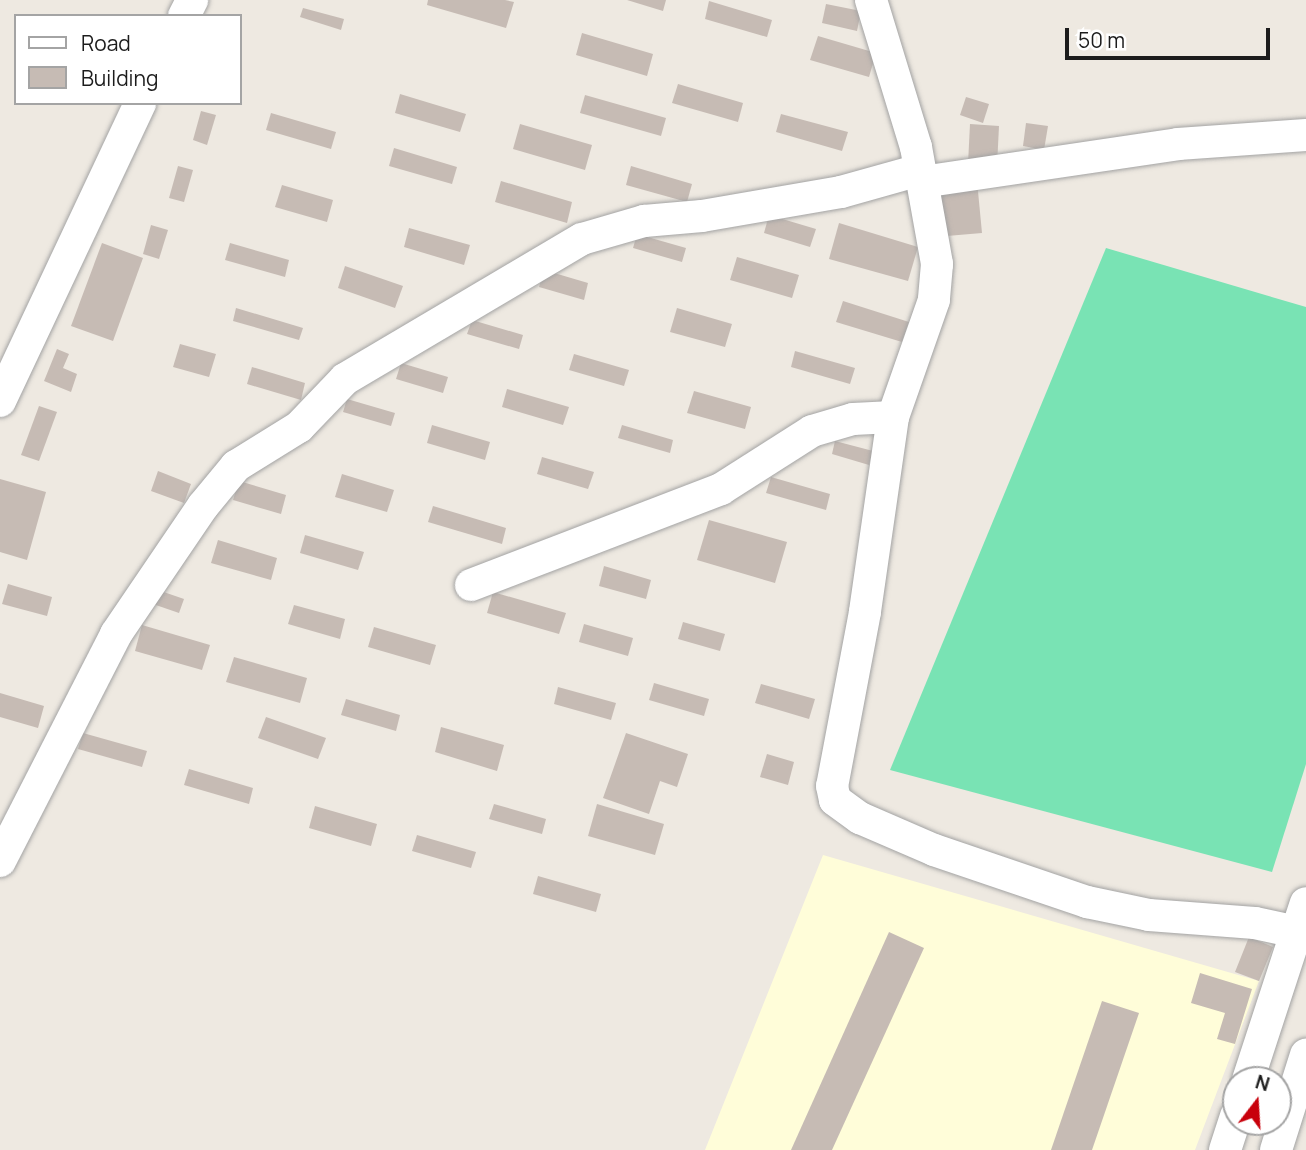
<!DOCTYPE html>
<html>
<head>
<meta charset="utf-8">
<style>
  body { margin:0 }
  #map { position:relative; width:1306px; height:1150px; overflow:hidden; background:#eee9e1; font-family:Manrope,sans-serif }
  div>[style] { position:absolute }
  .education>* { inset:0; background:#fffdd9 }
  .pitch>* { inset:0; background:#79e3b4 }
  .building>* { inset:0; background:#c6bbb4 }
  .roads { filter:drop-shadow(0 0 2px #a3a3a3) drop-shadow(0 0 2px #a3a3a3) }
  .minor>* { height:32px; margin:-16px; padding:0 16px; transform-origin:16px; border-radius:16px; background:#fff }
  span { translate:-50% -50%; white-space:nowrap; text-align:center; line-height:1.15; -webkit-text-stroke:6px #fff; paint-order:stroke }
  .legend { position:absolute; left:14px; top:14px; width:228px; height:91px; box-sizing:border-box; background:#fff; border:2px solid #a4a4a4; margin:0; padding:9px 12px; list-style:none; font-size:21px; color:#1c1c1c }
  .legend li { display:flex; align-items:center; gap:14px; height:35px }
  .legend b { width:35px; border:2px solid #a4a4a4 }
  .north { position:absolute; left:1222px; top:1066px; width:70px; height:70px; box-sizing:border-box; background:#fff; border:2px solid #a4a4a4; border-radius:50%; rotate:17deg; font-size:19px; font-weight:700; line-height:28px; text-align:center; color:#1c1c1c }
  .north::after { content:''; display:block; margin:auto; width:24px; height:32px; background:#c8000b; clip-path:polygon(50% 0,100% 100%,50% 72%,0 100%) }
  .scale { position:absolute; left:1065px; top:28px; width:205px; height:32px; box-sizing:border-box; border:4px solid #1c1c1c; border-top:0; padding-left:9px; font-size:21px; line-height:24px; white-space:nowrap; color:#1c1c1c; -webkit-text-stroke:5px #fff; paint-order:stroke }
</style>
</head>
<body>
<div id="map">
  <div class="education">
    <div style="clip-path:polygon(823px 855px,1259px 981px,1195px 1150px,705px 1150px)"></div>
  </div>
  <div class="pitch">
    <div style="clip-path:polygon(1106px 248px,1306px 307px,1306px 764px,1272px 872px,890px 770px)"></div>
  </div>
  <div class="building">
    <div style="clip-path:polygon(428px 0,505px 0,514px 2px,506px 28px,427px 5px)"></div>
    <div style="clip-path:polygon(627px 0,666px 0,663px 11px)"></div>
    <div style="clip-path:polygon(709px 1px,772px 20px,767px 37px,705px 19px)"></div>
    <div style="clip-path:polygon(826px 4px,861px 11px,857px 31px,822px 23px)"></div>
    <div style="clip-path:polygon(303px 8px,344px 19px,341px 30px,300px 17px)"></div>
    <div style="clip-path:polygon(582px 33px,653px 54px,647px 76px,576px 55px)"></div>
    <div style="clip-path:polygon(818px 36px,876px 53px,869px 77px,810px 60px)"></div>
    <div style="clip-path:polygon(678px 84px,743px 103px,738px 122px,672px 103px)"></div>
    <div style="clip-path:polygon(400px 94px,466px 114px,460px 132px,395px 113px)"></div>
    <div style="clip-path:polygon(585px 95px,666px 118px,661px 136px,580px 113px)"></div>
    <div style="clip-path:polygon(966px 97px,989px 104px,983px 123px,960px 115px)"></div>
    <div style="clip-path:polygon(201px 111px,216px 115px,207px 145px,193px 140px)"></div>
    <div style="clip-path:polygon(271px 113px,336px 132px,331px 149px,266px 130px)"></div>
    <div style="clip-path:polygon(781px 114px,848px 132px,842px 151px,776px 132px)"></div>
    <div style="clip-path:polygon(1026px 123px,1048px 126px,1044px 150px,1023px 146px)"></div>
    <div style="clip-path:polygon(520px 124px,592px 145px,585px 170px,513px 149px)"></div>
    <div style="clip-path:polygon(970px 124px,999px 126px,997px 166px,968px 164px)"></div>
    <div style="clip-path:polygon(394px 148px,457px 167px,452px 184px,389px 166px)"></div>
    <div style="clip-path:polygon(178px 166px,193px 170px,184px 202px,169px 198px)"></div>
    <div style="clip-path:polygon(631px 166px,692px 184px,687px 202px,626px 185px)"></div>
    <div style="clip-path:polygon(501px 181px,572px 202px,567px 223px,495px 202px)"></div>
    <div style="clip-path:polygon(977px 181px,982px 233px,935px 237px,930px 185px)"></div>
    <div style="clip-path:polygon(282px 185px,333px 200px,327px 222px,275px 207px)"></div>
    <div style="clip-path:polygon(769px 215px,816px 229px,810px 247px,764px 233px)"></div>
    <div style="clip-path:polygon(839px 223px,918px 247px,908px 281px,829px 259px)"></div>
    <div style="clip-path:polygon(151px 225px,168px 230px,159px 259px,143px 254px)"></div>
    <div style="clip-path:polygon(409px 228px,470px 245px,464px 265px,404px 247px)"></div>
    <div style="clip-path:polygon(637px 234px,686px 248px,682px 262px,633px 248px)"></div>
    <div style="clip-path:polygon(102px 243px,143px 258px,113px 341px,71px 326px)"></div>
    <div style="clip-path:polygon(230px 243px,289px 260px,285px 277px,225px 260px)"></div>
    <div style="clip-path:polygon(737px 257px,799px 275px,792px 298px,730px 280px)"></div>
    <div style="clip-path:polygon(345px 266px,403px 286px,395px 308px,338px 288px)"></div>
    <div style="clip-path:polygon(544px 270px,588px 283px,584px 300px,539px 287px)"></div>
    <div style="clip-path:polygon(843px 301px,909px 322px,902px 342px,836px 322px)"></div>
    <div style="clip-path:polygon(236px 308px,303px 328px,299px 340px,233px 321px)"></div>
    <div style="clip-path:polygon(677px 308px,732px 324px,725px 347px,670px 332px)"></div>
    <div style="clip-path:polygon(472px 320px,523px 335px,519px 349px,467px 334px)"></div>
    <div style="clip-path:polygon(180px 344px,216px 354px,209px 377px,173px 367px)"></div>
    <div style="clip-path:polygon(57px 349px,69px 354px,63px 368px,77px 374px,71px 392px,44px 381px)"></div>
    <div style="clip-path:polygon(795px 351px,855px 368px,850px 384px,791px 367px)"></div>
    <div style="clip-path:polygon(574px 354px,629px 370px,624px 386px,569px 370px)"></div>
    <div style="clip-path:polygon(401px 363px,448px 377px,443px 393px,396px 379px)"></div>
    <div style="clip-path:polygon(252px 367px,305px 383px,301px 400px,247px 384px)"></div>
    <div style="clip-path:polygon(507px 389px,569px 407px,563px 425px,502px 407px)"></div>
    <div style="clip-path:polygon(694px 391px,751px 407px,745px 429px,687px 413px)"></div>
    <div style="clip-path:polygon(347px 399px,395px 413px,391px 426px,343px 412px)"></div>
    <div style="clip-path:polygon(39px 406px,57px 412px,39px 461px,21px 455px)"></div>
    <div style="clip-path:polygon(432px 425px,490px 442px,485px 460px,427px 443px)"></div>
    <div style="clip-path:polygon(622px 425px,673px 440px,670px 453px,618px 438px)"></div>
    <div style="clip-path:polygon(835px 441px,873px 451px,869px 465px,832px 454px)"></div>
    <div style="clip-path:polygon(542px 457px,594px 472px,588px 489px,537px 474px)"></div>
    <div style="clip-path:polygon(158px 471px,191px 484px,184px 503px,151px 491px)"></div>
    <div style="clip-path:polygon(342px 474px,394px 490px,387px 512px,335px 497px)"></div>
    <div style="clip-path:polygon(771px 477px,830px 494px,826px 510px,766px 493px)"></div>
    <div style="clip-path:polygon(0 479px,46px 492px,27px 560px,0 552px)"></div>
    <div style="clip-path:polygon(239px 481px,286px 495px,281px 514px,233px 500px)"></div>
    <div style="clip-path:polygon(433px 506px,506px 528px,502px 544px,428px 522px)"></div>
    <div style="clip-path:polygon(709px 520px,787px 542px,775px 583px,697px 560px)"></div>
    <div style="clip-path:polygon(305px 535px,364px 552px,358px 570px,300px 553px)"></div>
    <div style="clip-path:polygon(218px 540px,277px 558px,271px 580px,211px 563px)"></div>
    <div style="clip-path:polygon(604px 566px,651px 580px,646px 599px,599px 586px)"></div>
    <div style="clip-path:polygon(8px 584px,52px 597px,47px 616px,2px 604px)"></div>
    <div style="clip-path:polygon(155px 589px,184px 599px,179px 613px,150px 603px)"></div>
    <div style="clip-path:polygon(493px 592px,566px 613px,559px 634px,487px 613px)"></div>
    <div style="clip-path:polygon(294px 605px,345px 619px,340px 639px,288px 624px)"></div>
    <div style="clip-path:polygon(683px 622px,725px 634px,720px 651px,678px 639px)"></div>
    <div style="clip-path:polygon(584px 624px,633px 638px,628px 656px,579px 642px)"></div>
    <div style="clip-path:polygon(142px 625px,210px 645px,202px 670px,135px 651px)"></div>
    <div style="clip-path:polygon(374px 627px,436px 645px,430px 665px,368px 647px)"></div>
    <div style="clip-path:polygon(234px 657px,307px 678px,300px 703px,226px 682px)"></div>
    <div style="clip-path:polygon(654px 683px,709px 699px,704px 716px,649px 700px)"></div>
    <div style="clip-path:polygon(761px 684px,815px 699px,809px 719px,755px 703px)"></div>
    <div style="clip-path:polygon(558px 687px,616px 703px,611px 720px,554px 704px)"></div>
    <div style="clip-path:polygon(0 693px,44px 706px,38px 728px,0 717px)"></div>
    <div style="clip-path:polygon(346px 699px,400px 715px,396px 731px,341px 715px)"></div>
    <div style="clip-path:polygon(266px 717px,326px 738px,318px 759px,258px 738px)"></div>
    <div style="clip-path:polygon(441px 727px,504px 745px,497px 771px,435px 752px)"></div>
    <div style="clip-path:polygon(83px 733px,147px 751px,142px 767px,78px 749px)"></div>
    <div style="clip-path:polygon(626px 733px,688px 754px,677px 787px,660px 781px,649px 814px,603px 798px)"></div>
    <div style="clip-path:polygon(767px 754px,794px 762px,788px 785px,760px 777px)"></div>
    <div style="clip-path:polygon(189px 769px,253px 788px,249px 804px,184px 785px)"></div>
    <div style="clip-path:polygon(494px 804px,546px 819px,542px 834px,489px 819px)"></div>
    <div style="clip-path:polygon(597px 804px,664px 824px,655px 855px,588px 836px)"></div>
    <div style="clip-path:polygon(315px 806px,377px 824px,371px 846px,309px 828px)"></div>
    <div style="clip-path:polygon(417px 835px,476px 852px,471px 868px,412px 851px)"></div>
    <div style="clip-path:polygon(538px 876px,601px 894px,596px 912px,533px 894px)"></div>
    <div style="clip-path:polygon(889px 932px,924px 948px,832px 1150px,791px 1150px)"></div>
    <div style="clip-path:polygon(1249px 937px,1273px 947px,1259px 981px,1235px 972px)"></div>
    <div style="clip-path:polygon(1200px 973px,1252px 989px,1235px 1044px,1217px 1039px,1225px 1013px,1191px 1003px)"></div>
    <div style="clip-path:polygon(1102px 1001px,1139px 1013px,1092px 1150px,1051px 1150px)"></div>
  </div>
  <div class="roads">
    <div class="minor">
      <div style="left:871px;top:0;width:154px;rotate:73deg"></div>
      <div style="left:916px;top:147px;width:119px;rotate:79.8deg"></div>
      <div style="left:937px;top:264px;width:36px;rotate:95deg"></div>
      <div style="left:934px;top:300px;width:124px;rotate:109.3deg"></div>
      <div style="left:893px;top:417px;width:197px;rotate:98.2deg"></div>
      <div style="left:865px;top:612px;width:177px;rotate:100.7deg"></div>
      <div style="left:832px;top:786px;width:14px;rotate:78deg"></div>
      <div style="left:835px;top:800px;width:31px;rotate:36deg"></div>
      <div style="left:860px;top:818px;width:81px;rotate:23.4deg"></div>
      <div style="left:934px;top:850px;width:162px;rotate:18.8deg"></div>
      <div style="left:1087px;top:902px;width:63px;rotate:11.8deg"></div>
      <div style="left:1149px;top:915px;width:106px;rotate:4.3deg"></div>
      <div style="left:1255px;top:923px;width:52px;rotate:12.2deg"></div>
      <div style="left:184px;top:16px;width:18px;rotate:-63deg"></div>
      <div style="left:922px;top:182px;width:259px;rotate:-8.4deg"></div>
      <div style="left:1178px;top:144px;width:128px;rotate:-4deg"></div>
      <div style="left:0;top:401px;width:329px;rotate:-64.8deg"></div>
      <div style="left:471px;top:585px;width:268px;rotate:-21deg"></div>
      <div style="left:721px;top:489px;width:108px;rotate:-32.5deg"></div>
      <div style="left:812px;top:431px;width:43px;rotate:-16.3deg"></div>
      <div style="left:853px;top:419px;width:40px;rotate:-2.9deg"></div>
      <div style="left:0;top:861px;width:255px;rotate:-62.9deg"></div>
      <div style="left:116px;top:634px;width:155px;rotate:-55.8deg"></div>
      <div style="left:203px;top:506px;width:52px;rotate:-50.5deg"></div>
      <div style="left:236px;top:466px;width:74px;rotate:-31.8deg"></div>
      <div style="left:299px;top:427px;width:66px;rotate:-46.2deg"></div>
      <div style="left:345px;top:379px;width:275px;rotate:-30.6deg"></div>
      <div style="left:582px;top:239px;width:65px;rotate:-16.2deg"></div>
      <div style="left:644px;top:221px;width:58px;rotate:-4.9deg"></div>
      <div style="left:702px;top:216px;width:141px;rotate:-9.8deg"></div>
      <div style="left:841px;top:192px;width:82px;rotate:-15.6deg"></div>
      <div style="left:1248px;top:1080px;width:186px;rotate:-71.9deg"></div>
      <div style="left:1225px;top:1150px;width:36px;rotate:-72deg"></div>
      <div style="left:1276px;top:1150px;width:100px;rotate:-72.5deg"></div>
    </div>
  </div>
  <ul class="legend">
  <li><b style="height:9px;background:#fff"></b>Road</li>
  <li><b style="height:19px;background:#c6bbb4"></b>Building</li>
  </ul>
  <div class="north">N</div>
  <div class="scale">50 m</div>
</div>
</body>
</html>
